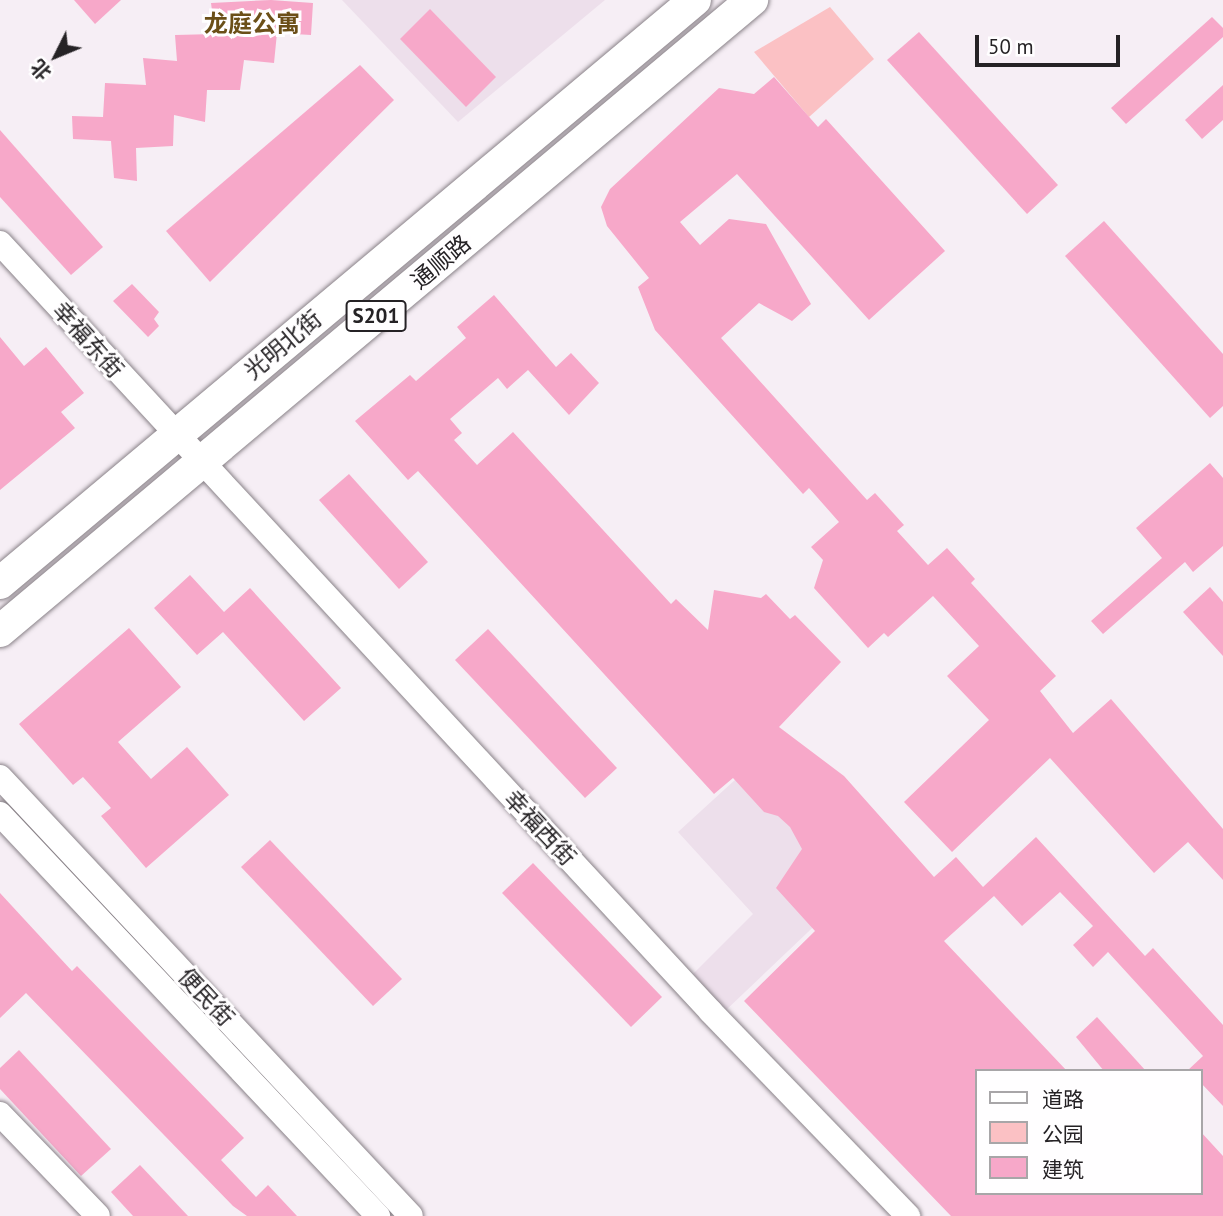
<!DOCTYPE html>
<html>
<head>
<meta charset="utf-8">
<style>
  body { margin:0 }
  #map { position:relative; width:1223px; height:1216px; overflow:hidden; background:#f6eef5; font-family:"PT Sans","Noto Sans SC",sans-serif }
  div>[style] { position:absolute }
  .built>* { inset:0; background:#eddfeb }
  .green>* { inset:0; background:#fbc1c4 }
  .building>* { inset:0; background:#f7a8c9 }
  .roads { filter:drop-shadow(0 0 2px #898288) drop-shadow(0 0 2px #898288) }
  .minor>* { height:24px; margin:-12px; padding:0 12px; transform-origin:12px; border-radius:12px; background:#fff }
  .major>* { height:32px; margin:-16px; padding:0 16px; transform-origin:16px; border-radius:16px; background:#fff }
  span { translate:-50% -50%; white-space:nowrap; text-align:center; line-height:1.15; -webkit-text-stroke:6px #fffeff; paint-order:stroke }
  .shield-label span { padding:2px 5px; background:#fffeff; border:2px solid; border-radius:5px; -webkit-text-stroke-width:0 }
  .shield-label { font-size:21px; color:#252225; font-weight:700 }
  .street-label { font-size:23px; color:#252225 }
  .neighbourhood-label { font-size:24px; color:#6b4f18; font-weight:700 }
  .legend { position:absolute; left:975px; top:1069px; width:228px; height:126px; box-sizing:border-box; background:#fffeff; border:2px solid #a8a6a8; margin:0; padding:9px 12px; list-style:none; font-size:21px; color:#252225 }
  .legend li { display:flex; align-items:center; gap:14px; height:35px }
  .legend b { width:35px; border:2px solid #a8a6a8 }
  .north { position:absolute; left:21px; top:21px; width:70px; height:70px; -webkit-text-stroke:5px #fffeff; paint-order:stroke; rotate:227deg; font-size:19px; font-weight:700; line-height:28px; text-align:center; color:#252225 }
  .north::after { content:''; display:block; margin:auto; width:24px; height:32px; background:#252225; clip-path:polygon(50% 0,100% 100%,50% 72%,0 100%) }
  .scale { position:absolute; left:975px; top:35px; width:145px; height:32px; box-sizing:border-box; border:4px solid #252225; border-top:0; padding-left:9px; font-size:21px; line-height:24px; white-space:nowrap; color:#252225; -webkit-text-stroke:5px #fffeff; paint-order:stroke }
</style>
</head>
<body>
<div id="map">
  <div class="built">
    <div style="clip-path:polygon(342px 0,605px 0,458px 122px)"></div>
    <div style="clip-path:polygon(760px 757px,888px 856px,725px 1011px,693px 974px,753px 914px,678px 832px)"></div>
  </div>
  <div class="green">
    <div style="clip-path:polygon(830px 7px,874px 59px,809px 117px,754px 52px)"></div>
  </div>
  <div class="building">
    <div style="clip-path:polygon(74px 0,121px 0,95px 24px)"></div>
    <div style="clip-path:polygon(271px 0,313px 3px,311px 35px,277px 33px,274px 63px,244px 60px,240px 90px,207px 90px,205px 122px,174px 115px,173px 146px,136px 148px,137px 181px,114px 178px,111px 141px,73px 139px,72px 116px,103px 117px,105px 83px,146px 85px,143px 58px,177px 61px,175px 35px,215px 34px,211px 3px)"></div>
    <div style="clip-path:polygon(430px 9px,496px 77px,466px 107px,400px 39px)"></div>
    <div style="clip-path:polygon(1212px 17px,1223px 28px,1223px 37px,1126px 124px,1111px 108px)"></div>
    <div style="clip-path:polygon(919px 32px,1058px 185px,1027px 214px,887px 60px)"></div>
    <div style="clip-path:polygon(360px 65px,394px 100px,210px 282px,166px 231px)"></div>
    <div style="clip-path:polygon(774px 77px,818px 127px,826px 119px,945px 251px,869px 320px,737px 174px,680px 222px,700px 245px,729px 219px,766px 224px,811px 304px,792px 321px,759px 303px,721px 338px,867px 500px,875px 493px,904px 525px,897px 531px,928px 565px,947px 548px,975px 579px,971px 583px,1056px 676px,1040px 691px,1073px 733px,1111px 699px,1223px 829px,1223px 880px,1188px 842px,1154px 873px,1050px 758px,952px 852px,904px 802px,989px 720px,947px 676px,979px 646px,933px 596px,888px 637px,884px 633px,868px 648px,814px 588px,823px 560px,811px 547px,839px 522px,809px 488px,803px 494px,655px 330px,638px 287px,649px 278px,607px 226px,601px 207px,610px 189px,719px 88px,754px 94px)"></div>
    <div style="clip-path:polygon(1223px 85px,1223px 120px,1202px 139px,1185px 120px)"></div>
    <div style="clip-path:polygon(0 130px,103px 247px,71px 275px,0 197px)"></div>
    <div style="clip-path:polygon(1104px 221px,1223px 354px,1223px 406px,1210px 418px,1065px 256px)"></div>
    <div style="clip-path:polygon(132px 284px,159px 312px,154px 319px,159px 326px,148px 337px,113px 301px)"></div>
    <div style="clip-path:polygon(494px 295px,556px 367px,571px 353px,599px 383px,569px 415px,528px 370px,507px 389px,498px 378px,450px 419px,462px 433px,454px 440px,477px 465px,513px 432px,671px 604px,676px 599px,708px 630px,714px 590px,761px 598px,766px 594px,790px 619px,795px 615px,841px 662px,779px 727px,844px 776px,934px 877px,956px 857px,983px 887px,1036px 837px,1145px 956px,1153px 948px,1223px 1025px,1223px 1106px,1200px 1082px,1200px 1071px,1187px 1071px,1203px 1056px,1108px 952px,1093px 967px,1073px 945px,1093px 926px,1060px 892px,1022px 926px,994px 896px,944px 941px,1067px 1071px,976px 1071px,976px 1193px,1200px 1193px,1200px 1131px,1223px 1156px,1223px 1216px,951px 1216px,744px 1001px,815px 931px,776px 888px,802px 849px,790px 827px,778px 816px,764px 812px,733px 778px,714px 794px,418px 471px,408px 480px,355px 421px,410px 375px,416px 381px,466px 338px,457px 327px)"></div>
    <div style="clip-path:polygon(0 337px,24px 366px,46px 347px,84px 393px,61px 412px,75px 428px,0 490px)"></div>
    <div style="clip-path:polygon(1210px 463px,1223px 478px,1223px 546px,1193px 572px,1185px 562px,1103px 634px,1091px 621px,1162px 558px,1136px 528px)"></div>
    <div style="clip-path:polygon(349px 474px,428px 562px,399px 589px,319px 500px)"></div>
    <div style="clip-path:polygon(190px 575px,224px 612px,250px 588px,341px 688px,304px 721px,223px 632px,197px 655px,154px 608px)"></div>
    <div style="clip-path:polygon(1210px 587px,1223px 602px,1223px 656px,1183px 612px)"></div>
    <div style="clip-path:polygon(129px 628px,181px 687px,118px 742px,151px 779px,187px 747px,229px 795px,146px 868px,101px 816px,111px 808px,83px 777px,73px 785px,19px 724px)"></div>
    <div style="clip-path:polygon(488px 629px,617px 768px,585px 798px,455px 660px)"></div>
    <div style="clip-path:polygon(270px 840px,402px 979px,373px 1006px,241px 867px)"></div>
    <div style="clip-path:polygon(533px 863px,662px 997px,631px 1027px,502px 893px)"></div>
    <div style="clip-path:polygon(0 893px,72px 971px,77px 966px,244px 1138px,221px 1160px,256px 1197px,268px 1185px,297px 1216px,247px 1216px,233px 1206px,26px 993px,0 1018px)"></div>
    <div style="clip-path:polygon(1097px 1017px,1146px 1071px,1104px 1071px,1076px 1037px)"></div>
    <div style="clip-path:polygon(19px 1050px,111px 1149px,81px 1176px,0 1089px,0 1068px)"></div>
    <div style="clip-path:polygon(140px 1165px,188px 1216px,133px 1216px,111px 1192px)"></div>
  </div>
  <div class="roads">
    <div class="minor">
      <div style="left:0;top:243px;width:1047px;rotate:47.24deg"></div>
      <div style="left:711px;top:1012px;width:284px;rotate:46deg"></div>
      <div style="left:0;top:777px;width:601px;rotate:46.89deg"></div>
      <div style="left:0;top:814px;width:552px;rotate:46.76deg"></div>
      <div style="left:0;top:1114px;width:141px;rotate:46.1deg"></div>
    </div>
    <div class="major">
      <div style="left:0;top:583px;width:907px;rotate:-39.99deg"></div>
      <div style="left:0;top:631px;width:982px;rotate:-40deg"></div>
    </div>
  </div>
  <div class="shield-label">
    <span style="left:376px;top:316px">S201</span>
  </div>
  <div class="street-label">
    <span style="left:441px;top:262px;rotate:-40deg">通顺路</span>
    <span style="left:88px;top:340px;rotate:48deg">幸福东街</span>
    <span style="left:283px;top:345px;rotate:-40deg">光明北街</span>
    <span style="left:540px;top:828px;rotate:47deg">幸福西街</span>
    <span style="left:206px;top:997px;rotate:47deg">便民街</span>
  </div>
  <div class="neighbourhood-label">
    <span style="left:252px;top:24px">龙庭公寓</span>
  </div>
  <ul class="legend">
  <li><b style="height:9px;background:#fff"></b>道路</li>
  <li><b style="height:19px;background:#fbc1c4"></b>公园</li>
  <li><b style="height:19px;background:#f7a8c9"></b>建筑</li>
  </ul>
  <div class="north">北</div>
  <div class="scale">50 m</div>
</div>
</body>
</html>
